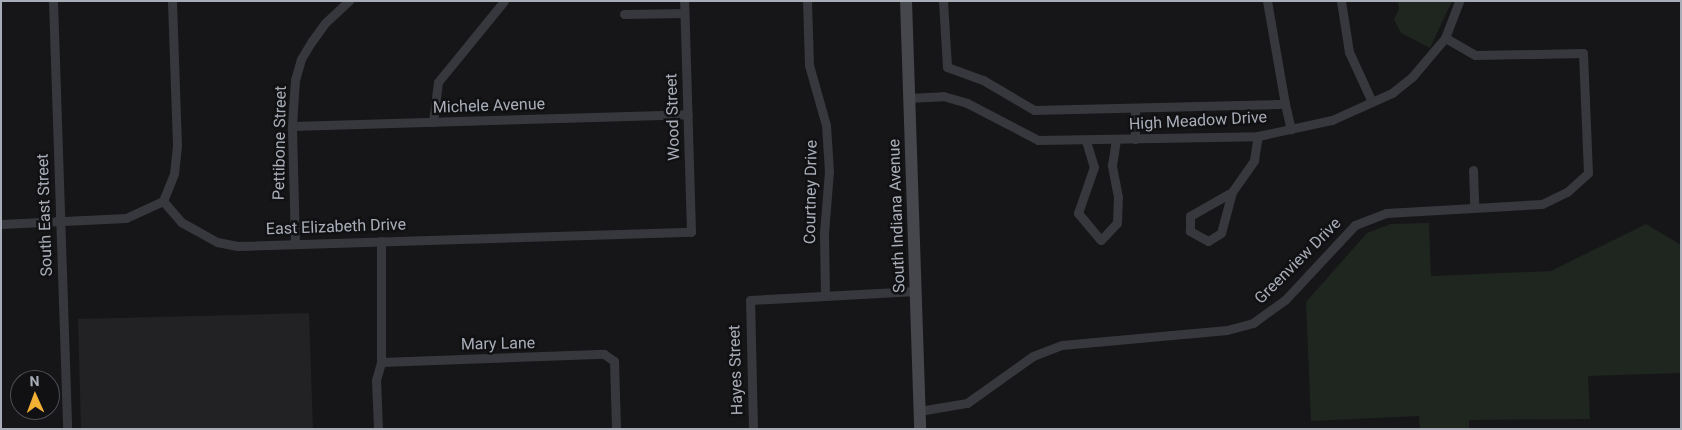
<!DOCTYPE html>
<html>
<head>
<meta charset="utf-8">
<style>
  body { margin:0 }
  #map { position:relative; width:1682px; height:430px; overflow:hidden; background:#161618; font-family:Roboto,sans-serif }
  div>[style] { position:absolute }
  .built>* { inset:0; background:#222225 }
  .green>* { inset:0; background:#1e261f }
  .street>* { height:9px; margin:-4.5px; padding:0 4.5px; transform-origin:4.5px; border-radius:4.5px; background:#37383d }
  .secondary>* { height:12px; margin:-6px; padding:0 6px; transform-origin:6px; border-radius:6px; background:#45474d }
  span { translate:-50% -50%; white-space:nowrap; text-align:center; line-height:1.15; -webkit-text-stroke:5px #111113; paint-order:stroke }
  .street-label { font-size:16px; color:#a8adb8 }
  .frame { position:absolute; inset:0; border:2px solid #a8adb8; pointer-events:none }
  .north { position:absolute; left:10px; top:370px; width:50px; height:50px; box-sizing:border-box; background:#111113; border:1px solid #4d4f55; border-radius:50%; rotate:358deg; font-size:14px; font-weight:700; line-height:20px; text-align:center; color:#a8adb8 }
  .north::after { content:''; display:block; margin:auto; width:18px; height:22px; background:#f2b134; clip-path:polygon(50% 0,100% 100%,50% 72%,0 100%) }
</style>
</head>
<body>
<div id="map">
  <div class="built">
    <div style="clip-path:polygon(309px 313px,313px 429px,81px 429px,78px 319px)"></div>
  </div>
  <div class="green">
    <div style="clip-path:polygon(1398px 1px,1452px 1px,1430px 48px,1401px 33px,1394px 19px,1399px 9px)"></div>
    <div style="clip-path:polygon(1429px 223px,1431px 276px,1551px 271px,1646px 224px,1681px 245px,1681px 373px,1588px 376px,1590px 419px,1469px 420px,1469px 429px,1420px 429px,1419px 416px,1311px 421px,1306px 302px,1367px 233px,1391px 224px)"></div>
  </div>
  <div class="street">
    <div style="left:53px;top:1px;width:428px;rotate:88.1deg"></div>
    <div style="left:807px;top:1px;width:64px;rotate:88.2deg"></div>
    <div style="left:809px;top:65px;width:62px;rotate:74.2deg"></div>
    <div style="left:826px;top:125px;width:46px;rotate:86.3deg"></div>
    <div style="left:829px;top:171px;width:62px;rotate:94.6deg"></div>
    <div style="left:824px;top:233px;width:62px;rotate:89.1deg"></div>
    <div style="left:943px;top:1px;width:66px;rotate:86.5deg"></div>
    <div style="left:947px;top:67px;width:38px;rotate:20deg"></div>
    <div style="left:983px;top:80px;width:59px;rotate:30.5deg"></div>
    <div style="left:1034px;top:110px;width:251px;rotate:-1.4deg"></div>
    <div style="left:1285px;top:104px;width:105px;rotate:-99.9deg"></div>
    <div style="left:1341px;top:1px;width:52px;rotate:81.1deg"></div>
    <div style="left:1349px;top:52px;width:55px;rotate:65.3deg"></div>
    <div style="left:624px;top:14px;width:60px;rotate:-1deg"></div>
    <div style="left:908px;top:98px;width:35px;rotate:-3deg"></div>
    <div style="left:943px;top:96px;width:25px;rotate:16deg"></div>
    <div style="left:967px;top:103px;width:80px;rotate:27.5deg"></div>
    <div style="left:1038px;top:140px;width:220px;rotate:-1deg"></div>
    <div style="left:1258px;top:136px;width:76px;rotate:-12.2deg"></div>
    <div style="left:1332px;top:120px;width:66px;rotate:-24.2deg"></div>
    <div style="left:1392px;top:93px;width:26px;rotate:-39deg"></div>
    <div style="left:1412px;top:77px;width:51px;rotate:-49.8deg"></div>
    <div style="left:1445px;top:38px;width:40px;rotate:-69deg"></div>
    <div style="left:1285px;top:104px;width:26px;rotate:77deg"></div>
    <div style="left:1135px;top:109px;width:30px;rotate:90deg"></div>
    <div style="left:433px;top:122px;width:40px;rotate:-82.9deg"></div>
    <div style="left:438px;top:82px;width:104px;rotate:-50.8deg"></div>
    <div style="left:292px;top:126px;width:396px;rotate:-1.7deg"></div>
    <div style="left:1086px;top:141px;width:27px;rotate:73deg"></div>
    <div style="left:1094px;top:167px;width:49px;rotate:109.2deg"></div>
    <div style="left:1078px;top:213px;width:35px;rotate:50deg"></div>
    <div style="left:1101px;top:240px;width:23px;rotate:-47deg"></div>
    <div style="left:1117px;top:223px;width:26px;rotate:-88deg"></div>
    <div style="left:1118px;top:197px;width:33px;rotate:-101deg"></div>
    <div style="left:1112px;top:165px;width:25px;rotate:-81deg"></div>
    <div style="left:1473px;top:170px;width:36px;rotate:88deg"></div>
    <div style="left:1232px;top:192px;width:42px;rotate:105deg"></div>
    <div style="left:1221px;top:233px;width:15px;rotate:148deg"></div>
    <div style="left:1208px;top:241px;width:21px;rotate:-151deg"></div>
    <div style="left:1190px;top:231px;width:15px;rotate:-90deg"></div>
    <div style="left:1190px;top:216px;width:48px;rotate:-29.7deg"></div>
    <div style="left:1232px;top:192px;width:39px;rotate:-55deg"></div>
    <div style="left:1254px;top:160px;width:24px;rotate:-81deg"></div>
    <div style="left:163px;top:201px;width:28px;rotate:49deg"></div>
    <div style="left:181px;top:222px;width:41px;rotate:29.1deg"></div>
    <div style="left:217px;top:242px;width:21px;rotate:11deg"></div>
    <div style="left:238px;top:246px;width:453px;rotate:-1.8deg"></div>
    <div style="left:691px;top:232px;width:231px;rotate:-91.7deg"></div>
    <div style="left:163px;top:201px;width:29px;rotate:-68deg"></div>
    <div style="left:174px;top:174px;width:29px;rotate:-84deg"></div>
    <div style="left:177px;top:145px;width:144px;rotate:-92deg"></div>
    <div style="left:1px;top:224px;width:125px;rotate:-2.7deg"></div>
    <div style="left:126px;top:218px;width:41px;rotate:-24.7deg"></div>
    <div style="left:295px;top:243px;width:117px;rotate:-91.5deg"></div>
    <div style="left:292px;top:126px;width:46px;rotate:-86.3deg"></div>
    <div style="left:295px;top:80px;width:22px;rotate:-74deg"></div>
    <div style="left:301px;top:59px;width:21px;rotate:-59deg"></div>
    <div style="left:312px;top:41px;width:22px;rotate:-54deg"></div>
    <div style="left:325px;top:23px;width:33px;rotate:-43deg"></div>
    <div style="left:381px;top:362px;width:223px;rotate:-2.1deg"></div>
    <div style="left:604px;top:354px;width:12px;rotate:35deg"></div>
    <div style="left:614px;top:361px;width:68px;rotate:88.3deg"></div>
    <div style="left:919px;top:411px;width:49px;rotate:-9.5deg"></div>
    <div style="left:967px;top:403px;width:81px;rotate:-35.5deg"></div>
    <div style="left:1033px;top:356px;width:31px;rotate:-21deg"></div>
    <div style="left:1062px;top:345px;width:166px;rotate:-5.2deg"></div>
    <div style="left:1227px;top:330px;width:27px;rotate:-15deg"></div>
    <div style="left:1253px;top:323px;width:39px;rotate:-36deg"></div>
    <div style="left:1285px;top:300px;width:103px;rotate:-47deg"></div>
    <div style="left:1355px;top:225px;width:33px;rotate:-21deg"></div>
    <div style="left:1386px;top:213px;width:156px;rotate:-3.3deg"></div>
    <div style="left:1542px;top:204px;width:28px;rotate:-26deg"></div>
    <div style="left:1567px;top:192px;width:28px;rotate:-42deg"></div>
    <div style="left:1588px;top:173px;width:120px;rotate:-92.4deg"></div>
    <div style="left:1583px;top:53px;width:108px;rotate:178.9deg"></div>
    <div style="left:1475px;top:55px;width:34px;rotate:-150deg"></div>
    <div style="left:378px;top:429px;width:49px;rotate:-92.3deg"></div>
    <div style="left:376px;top:380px;width:19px;rotate:-74deg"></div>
    <div style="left:381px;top:362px;width:121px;rotate:-90deg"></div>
    <div style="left:753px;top:429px;width:129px;rotate:-91.3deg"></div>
    <div style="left:750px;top:300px;width:166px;rotate:-3.1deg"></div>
  </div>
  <div class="secondary">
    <div style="left:906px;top:1px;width:428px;rotate:88.1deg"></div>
  </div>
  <div class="street-label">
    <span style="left:489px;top:106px;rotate:-2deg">Michele Avenue</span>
    <span style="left:673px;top:117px;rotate:-92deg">Wood Street</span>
    <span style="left:1198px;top:121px;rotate:-3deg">High Meadow Drive</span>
    <span style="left:280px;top:143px;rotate:-89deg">Pettibone Street</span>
    <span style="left:811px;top:192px;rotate:-89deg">Courtney Drive</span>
    <span style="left:45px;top:215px;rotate:-92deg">South East Street</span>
    <span style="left:897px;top:216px;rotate:-92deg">South Indiana Avenue</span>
    <span style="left:336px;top:227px;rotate:-2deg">East Elizabeth Drive</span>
    <span style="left:1298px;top:261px;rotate:-45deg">Greenview Drive</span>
    <span style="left:498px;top:344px;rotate:-1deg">Mary Lane</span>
    <span style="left:736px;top:370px;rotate:-92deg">Hayes Street</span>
  </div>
  <div class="frame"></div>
  <div class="north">N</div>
</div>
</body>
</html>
